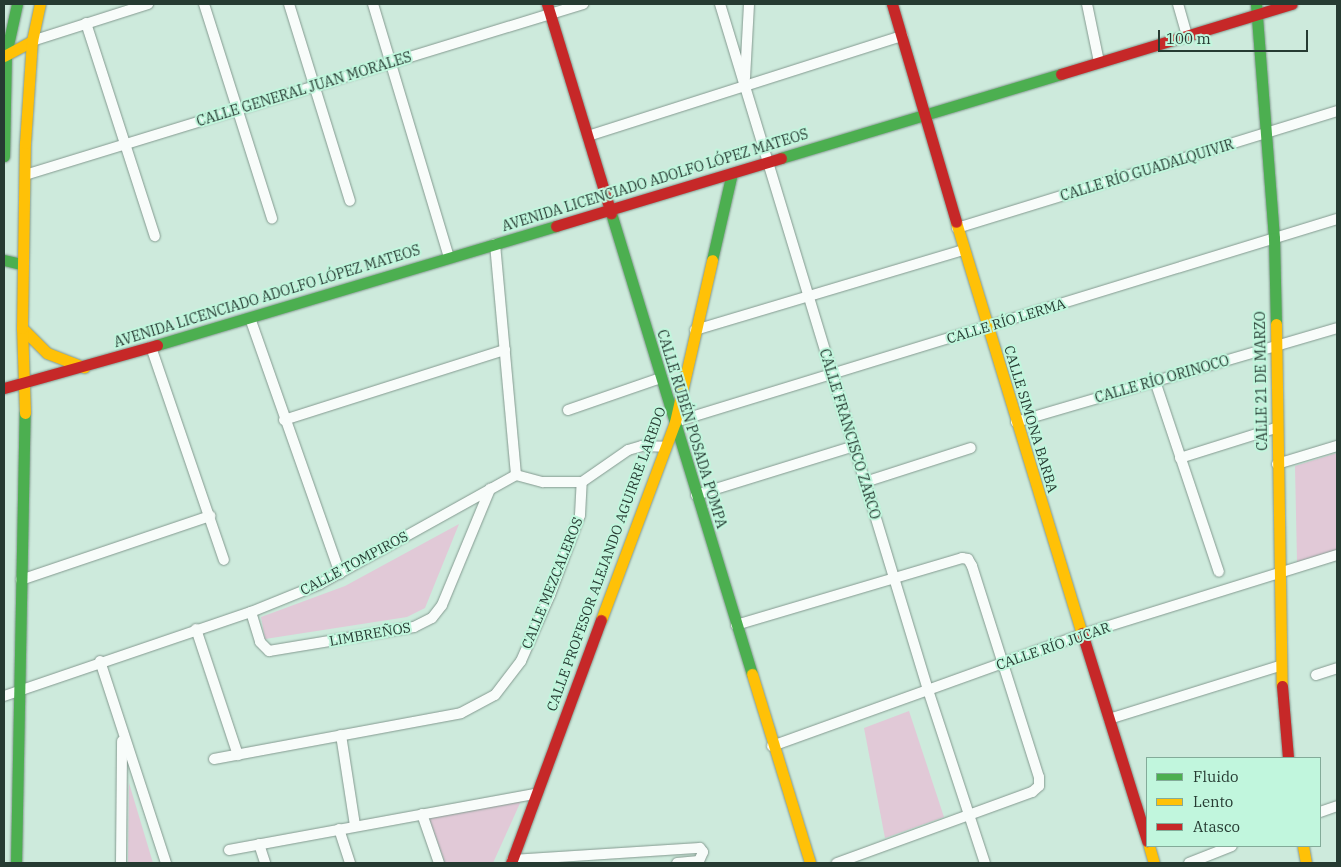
<!DOCTYPE html>
<html>
<head>
<meta charset="utf-8">
<style>
  body { margin:0 }
  #map { position:relative; width:1341px; height:867px; overflow:hidden; background:#cdeadc; font-family:"IBM Plex Serif",serif }
  div>[style] { position:absolute }
  .green>* { inset:0; background:#e1c9d7 }
  .roads { filter:drop-shadow(0 0 1px #849a90) drop-shadow(0 0 1px #849a90) }
  .street>* { height:10px; margin:-5px; padding:0 5px; transform-origin:5px; border-radius:5px; background:#f8fcfa }
  .fast>* { height:11px; margin:-5.5px; padding:0 5.5px; transform-origin:5.5px; border-radius:5.5px; background:#4caf50 }
  .slow>* { height:11px; margin:-5.5px; padding:0 5.5px; transform-origin:5.5px; border-radius:5.5px; background:#ffc107 }
  .jam>* { height:11px; margin:-5.5px; padding:0 5.5px; transform-origin:5.5px; border-radius:5.5px; background:#c62828 }
  span { translate:-50% -50%; white-space:nowrap; text-align:center; line-height:1.15; -webkit-text-stroke:4px #c1f6dd; paint-order:stroke }
  .street-label { font-size:14px; color:#263b32 }
  .frame { position:absolute; inset:0; border:5px solid #263b32; pointer-events:none }
  .legend { position:absolute; left:1146px; top:757px; width:175px; height:90px; box-sizing:border-box; background:#c1f6dd; border:1px solid #83ab99; margin:0; padding:6px 9px; list-style:none; font-size:15px; color:#263b32 }
  .legend li { display:flex; align-items:center; gap:10px; height:25px }
  .legend b { width:25px; border:1px solid #83ab99 }
  .scale { position:absolute; left:1158px; top:30px; width:150px; height:22px; box-sizing:border-box; border:2px solid #263b32; border-top:0; padding-left:6px; font-size:15px; line-height:18px; white-space:nowrap; color:#263b32; -webkit-text-stroke:4px #c1f6dd; paint-order:stroke }
</style>
</head>
<body>
<div id="map">
  <div class="green">
    <div style="clip-path:polygon(1337px 453px,1337px 550px,1297px 562px,1295px 466px)"></div>
    <div style="clip-path:polygon(459px 524px,425px 608px,407px 617px,265px 639px,261px 617px,345px 586px)"></div>
    <div style="clip-path:polygon(909px 711px,944px 817px,885px 838px,864px 728px)"></div>
    <div style="clip-path:polygon(129px 783px,153px 863px,128px 863px)"></div>
    <div style="clip-path:polygon(521px 801px,493px 863px,445px 863px,429px 818px)"></div>
  </div>
  <div class="roads">
    <div class="street">
      <div style="left:204px;top:4px;width:225px;rotate:72.4deg"></div>
      <div style="left:289px;top:4px;width:206px;rotate:72.8deg"></div>
      <div style="left:373px;top:4px;width:265px;rotate:73.3deg"></div>
      <div style="left:720px;top:4px;width:717px;rotate:73.13deg"></div>
      <div style="left:928px;top:690px;width:182px;rotate:71.8deg"></div>
      <div style="left:1087px;top:4px;width:59px;rotate:78.3deg"></div>
      <div style="left:1178px;top:4px;width:32px;rotate:74deg"></div>
      <div style="left:86px;top:23px;width:224px;rotate:72.1deg"></div>
      <div style="left:32px;top:41px;width:122px;rotate:-17.7deg"></div>
      <div style="left:745px;top:78px;width:74px;rotate:-86.9deg"></div>
      <div style="left:588px;top:136px;width:330px;rotate:-17.7deg"></div>
      <div style="left:25px;top:175px;width:584px;rotate:-17.04deg"></div>
      <div style="left:957px;top:228px;width:398px;rotate:-17.1deg"></div>
      <div style="left:495px;top:244px;width:232px;rotate:84.8deg"></div>
      <div style="left:250px;top:318px;width:271px;rotate:70.6deg"></div>
      <div style="left:695px;top:330px;width:281px;rotate:-16.6deg"></div>
      <div style="left:151px;top:347px;width:225px;rotate:71.1deg"></div>
      <div style="left:1155px;top:381px;width:201px;rotate:71.5deg"></div>
      <div style="left:568px;top:410px;width:98px;rotate:-19deg"></div>
      <div style="left:284px;top:420px;width:232px;rotate:-17.6deg"></div>
      <div style="left:675px;top:422px;width:692px;rotate:-17.05deg"></div>
      <div style="left:1016px;top:422px;width:334px;rotate:-16.3deg"></div>
      <div style="left:1180px;top:458px;width:101px;rotate:-17.4deg"></div>
      <div style="left:1277px;top:464px;width:63px;rotate:-16.7deg"></div>
      <div style="left:865px;top:482px;width:111px;rotate:-17.8deg"></div>
      <div style="left:696px;top:495px;width:165px;rotate:-17.2deg"></div>
      <div style="left:21px;top:580px;width:200px;rotate:-18.7deg"></div>
      <div style="left:251px;top:612px;width:31px;rotate:73deg"></div>
      <div style="left:260px;top:642px;width:13px;rotate:45deg"></div>
      <div style="left:269px;top:651px;width:147px;rotate:-9.4deg"></div>
      <div style="left:414px;top:627px;width:20px;rotate:-27deg"></div>
      <div style="left:432px;top:618px;width:16px;rotate:-52deg"></div>
      <div style="left:442px;top:605px;width:126px;rotate:-67.5deg"></div>
      <div style="left:736px;top:625px;width:236px;rotate:-16.5deg"></div>
      <div style="left:962px;top:558px;width:6px;rotate:9deg"></div>
      <div style="left:968px;top:559px;width:8px;rotate:60deg"></div>
      <div style="left:972px;top:566px;width:221px;rotate:72.4deg"></div>
      <div style="left:1039px;top:777px;width:9px;rotate:90deg"></div>
      <div style="left:1039px;top:786px;width:9px;rotate:139deg"></div>
      <div style="left:1032px;top:792px;width:208px;rotate:160deg"></div>
      <div style="left:196px;top:629px;width:133px;rotate:71.6deg"></div>
      <div style="left:100px;top:661px;width:213px;rotate:71.9deg"></div>
      <div style="left:1316px;top:675px;width:22px;rotate:-18deg"></div>
      <div style="left:4px;top:696px;width:261px;rotate:-18.8deg"></div>
      <div style="left:251px;top:612px;width:74px;rotate:-22.1deg"></div>
      <div style="left:320px;top:584px;width:224px;rotate:-29.1deg"></div>
      <div style="left:516px;top:475px;width:28px;rotate:15deg"></div>
      <div style="left:543px;top:482px;width:39px"></div>
      <div style="left:582px;top:482px;width:56px;rotate:-34.8deg"></div>
      <div style="left:628px;top:450px;width:15px;rotate:-16deg"></div>
      <div style="left:642px;top:446px;width:23px;rotate:2deg"></div>
      <div style="left:1109px;top:719px;width:181px;rotate:-17.3deg"></div>
      <div style="left:341px;top:735px;width:91px;rotate:81.2deg"></div>
      <div style="left:772px;top:746px;width:331px;rotate:-19.8deg"></div>
      <div style="left:1083px;top:634px;width:266px;rotate:-17.3deg"></div>
      <div style="left:214px;top:759px;width:251px;rotate:-10.5deg"></div>
      <div style="left:461px;top:713px;width:38px;rotate:-28deg"></div>
      <div style="left:495px;top:695px;width:43px;rotate:-52.6deg"></div>
      <div style="left:521px;top:661px;width:72px;rotate:-66.3deg"></div>
      <div style="left:550px;top:595px;width:85px;rotate:-69.4deg"></div>
      <div style="left:580px;top:515px;width:33px;rotate:-87deg"></div>
      <div style="left:1320px;top:812px;width:18px;rotate:-19deg"></div>
      <div style="left:422px;top:814px;width:52px;rotate:70.9deg"></div>
      <div style="left:339px;top:829px;width:36px;rotate:72deg"></div>
      <div style="left:259px;top:844px;width:20px;rotate:72deg"></div>
      <div style="left:229px;top:850px;width:311px;rotate:-10.4deg"></div>
      <div style="left:512px;top:860px;width:188px;rotate:-3.7deg"></div>
      <div style="left:700px;top:848px;width:5px;rotate:53deg"></div>
      <div style="left:703px;top:852px;width:10px;rotate:114deg"></div>
      <div style="left:699px;top:861px;width:22px;rotate:175deg"></div>
      <div style="left:121px;top:863px;width:122px;rotate:-89.5deg"></div>
      <div style="left:1189px;top:863px;width:46px;rotate:-21.6deg"></div>
    </div>
    <div class="fast">
      <div style="left:1256px;top:4px;width:235px;rotate:85.6deg"></div>
      <div style="left:1274px;top:238px;width:86px;rotate:88.7deg"></div>
      <div style="left:4px;top:156px;width:102px;rotate:-88.9deg"></div>
      <div style="left:6px;top:54px;width:51px;rotate:-77.6deg"></div>
      <div style="left:781px;top:158px;width:292px;rotate:-16.7deg"></div>
      <div style="left:611px;top:213px;width:482px;rotate:73deg"></div>
      <div style="left:4px;top:260px;width:18px;rotate:13deg"></div>
      <div style="left:712px;top:260px;width:89px;rotate:-77.1deg"></div>
      <div style="left:157px;top:345px;width:416px;rotate:-16.6deg"></div>
      <div style="left:16px;top:863px;width:450px;rotate:-88.9deg"></div>
    </div>
    <div class="slow">
      <div style="left:4px;top:56px;width:32px;rotate:-28deg"></div>
      <div style="left:956px;top:222px;width:430px;rotate:73deg"></div>
      <div style="left:1276px;top:324px;width:362px;rotate:89.1deg"></div>
      <div style="left:22px;top:328px;width:35px;rotate:45deg"></div>
      <div style="left:47px;top:353px;width:40px;rotate:21deg"></div>
      <div style="left:25px;top:413px;width:85px;rotate:-92deg"></div>
      <div style="left:22px;top:328px;width:185px;rotate:-89.1deg"></div>
      <div style="left:25px;top:143px;width:102px;rotate:-86.1deg"></div>
      <div style="left:32px;top:41px;width:38px;rotate:-78deg"></div>
      <div style="left:601px;top:620px;width:211px;rotate:-69.5deg"></div>
      <div style="left:675px;top:422px;width:166px;rotate:-77.1deg"></div>
      <div style="left:752px;top:674px;width:198px;rotate:72.9deg"></div>
      <div style="left:1149px;top:846px;width:18px;rotate:74deg"></div>
      <div style="left:1303px;top:846px;width:17px;rotate:80deg"></div>
    </div>
    <div class="jam">
      <div style="left:547px;top:4px;width:219px;rotate:73deg"></div>
      <div style="left:892px;top:4px;width:227px;rotate:73.6deg"></div>
      <div style="left:1061px;top:74px;width:241px;rotate:-16.9deg"></div>
      <div style="left:556px;top:226px;width:235px;rotate:-16.8deg"></div>
      <div style="left:4px;top:388px;width:159px;rotate:-15.7deg"></div>
      <div style="left:1082px;top:633px;width:218px;rotate:72.6deg"></div>
      <div style="left:1282px;top:686px;width:72px;rotate:85.2deg"></div>
      <div style="left:511px;top:863px;width:259px;rotate:-69.7deg"></div>
    </div>
  </div>
  <div class="street-label">
    <span style="left:304px;top:89px;rotate:-17deg">CALLE GENERAL JUAN MORALES</span>
    <span style="left:1147px;top:170px;rotate:-17deg">CALLE RÍO GUADALQUIVIR</span>
    <span style="left:655px;top:180px;rotate:-17deg">AVENIDA LICENCIADO ADOLFO LÓPEZ MATEOS</span>
    <span style="left:267px;top:296px;rotate:-17deg">AVENIDA LICENCIADO ADOLFO LÓPEZ MATEOS</span>
    <span style="left:1006px;top:321px;rotate:-17deg">CALLE RÍO LERMA</span>
    <span style="left:1162px;top:379px;rotate:-16deg">CALLE RÍO ORINOCO</span>
    <span style="left:1261px;top:381px;rotate:-91deg">CALLE 21 DE MARZO</span>
    <span style="left:1031px;top:419px;rotate:73deg">CALLE SIMONA BARBA</span>
    <span style="left:692px;top:429px;rotate:73deg">CALLE RUBÉN POSADA POMPA</span>
    <span style="left:850px;top:434px;rotate:73deg">CALLE FRANCISCO ZARCO</span>
    <span style="left:606px;top:559px;rotate:-70deg">CALLE PROFESOR ALEJANDO AGUIRRE LAREDO</span>
    <span style="left:354px;top:563px;rotate:-28deg">CALLE TOMPIROS</span>
    <span style="left:552px;top:583px;rotate:-68deg">CALLE MEZCALEROS</span>
    <span style="left:370px;top:634px;rotate:-10deg">LIMBREÑOS</span>
    <span style="left:1053px;top:646px;rotate:-19deg">CALLE RÍO JUCAR</span>
  </div>
  <div class="frame"></div>
  <ul class="legend">
  <li><b style="height:6px;background:#4caf50"></b>Fluido</li>
  <li><b style="height:6px;background:#ffc107"></b>Lento</li>
  <li><b style="height:6px;background:#c62828"></b>Atasco</li>
  </ul>
  <div class="scale">100 m</div>
</div>
</body>
</html>
